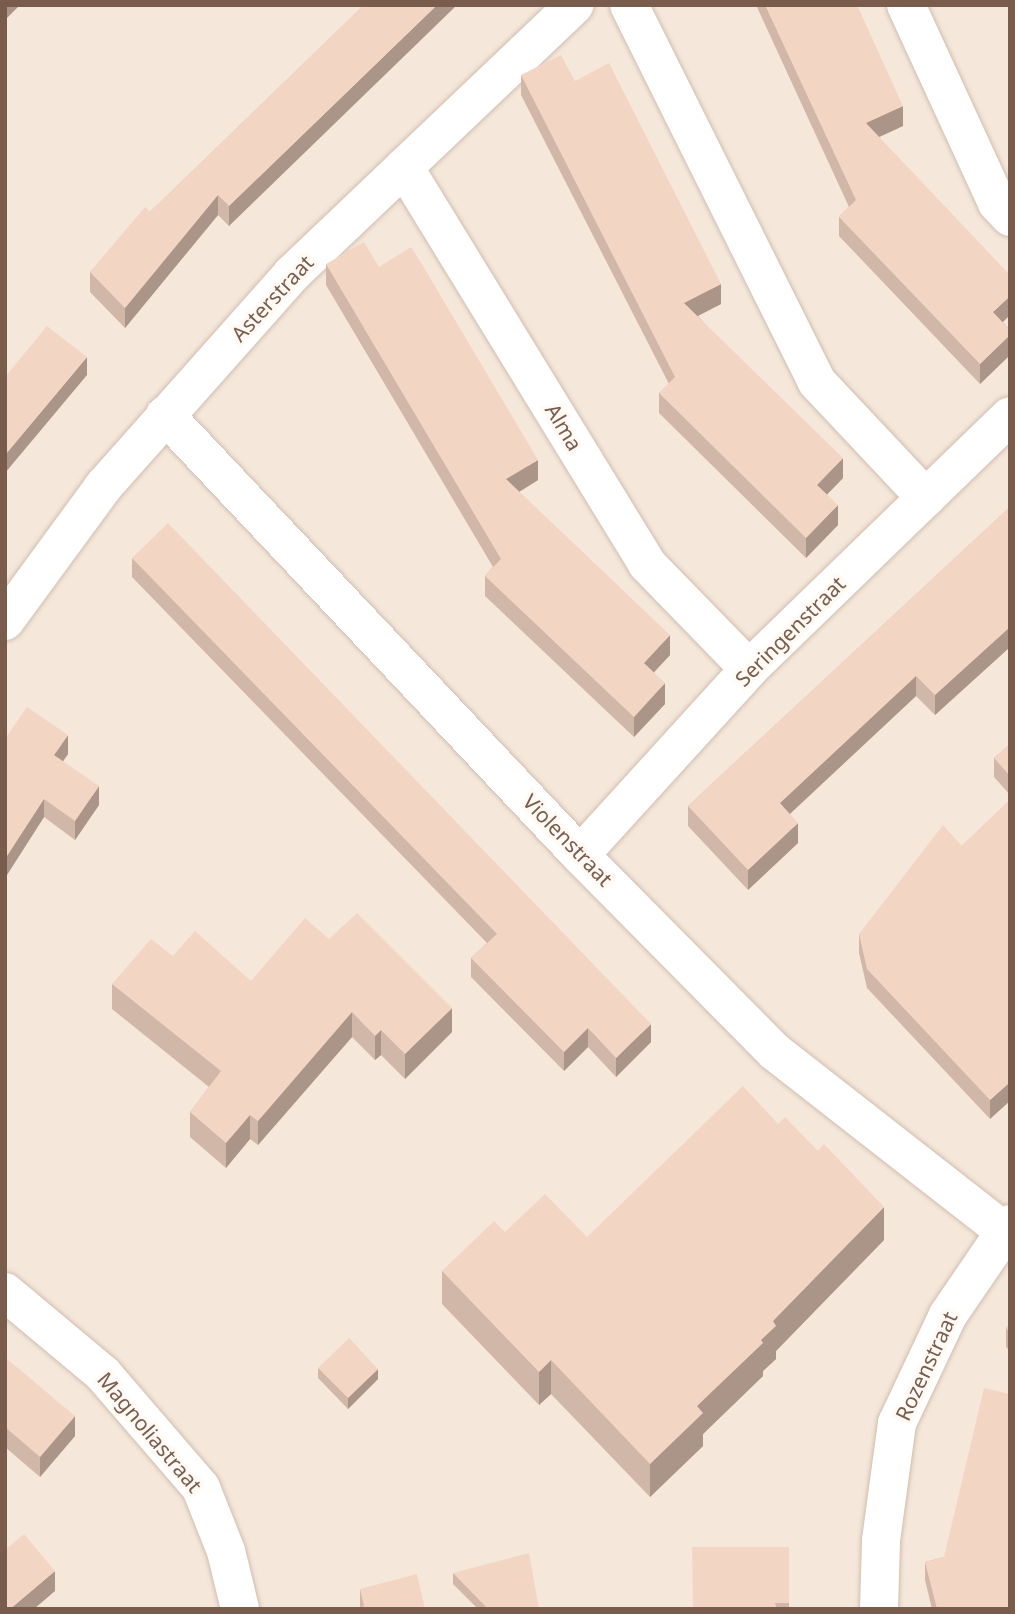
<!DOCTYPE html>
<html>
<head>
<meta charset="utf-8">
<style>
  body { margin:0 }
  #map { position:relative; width:1015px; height:1614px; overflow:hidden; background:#fdf6ec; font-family:"Noto Sans",sans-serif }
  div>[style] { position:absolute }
  .residential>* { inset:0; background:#f5e8da }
  .roads { filter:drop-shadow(0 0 2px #d1beb0) drop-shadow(0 0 2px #d1beb0) }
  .minor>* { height:38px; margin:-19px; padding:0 19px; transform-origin:19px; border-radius:19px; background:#fff }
  .wall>* { inset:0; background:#d1b7a8 }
  .shaded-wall>* { inset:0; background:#aa9588 }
  .building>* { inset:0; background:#f3d5c3 }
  span { translate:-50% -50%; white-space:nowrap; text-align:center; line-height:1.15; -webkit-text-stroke:7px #fffaf3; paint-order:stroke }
  .street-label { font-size:21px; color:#7a5c4d }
  .frame { position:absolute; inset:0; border:7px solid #7a5c4d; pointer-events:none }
</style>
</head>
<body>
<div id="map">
  <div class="residential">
    <div style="clip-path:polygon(5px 5px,1010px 5px,1010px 1609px,5px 1609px)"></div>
  </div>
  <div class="roads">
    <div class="minor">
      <div style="left:629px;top:5px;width:421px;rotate:63.5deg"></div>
      <div style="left:817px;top:382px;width:159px;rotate:46.8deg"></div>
      <div style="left:906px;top:5px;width:218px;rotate:65.3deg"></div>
      <div style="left:997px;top:203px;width:19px;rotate:47deg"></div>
      <div style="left:404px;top:167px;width:465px;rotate:58.5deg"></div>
      <div style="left:647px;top:564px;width:146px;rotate:45.8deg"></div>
      <div style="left:165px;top:415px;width:605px;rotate:46.67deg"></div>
      <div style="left:580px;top:855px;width:277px;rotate:45.3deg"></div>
      <div style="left:775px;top:1052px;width:289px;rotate:38deg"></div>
      <div style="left:5px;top:621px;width:166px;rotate:-53.8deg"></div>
      <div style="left:103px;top:487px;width:285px;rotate:-48.4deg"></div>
      <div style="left:292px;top:274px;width:390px;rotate:-43.6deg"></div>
      <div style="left:580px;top:855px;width:251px;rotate:-47.7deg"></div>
      <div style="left:749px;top:669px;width:363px;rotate:-44.1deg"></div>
      <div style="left:5px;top:1292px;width:128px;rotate:39.9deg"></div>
      <div style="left:103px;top:1374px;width:150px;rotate:49.3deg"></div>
      <div style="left:201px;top:1488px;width:68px;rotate:68.4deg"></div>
      <div style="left:226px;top:1551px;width:60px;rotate:76.4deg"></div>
      <div style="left:879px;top:1609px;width:69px;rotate:-88.3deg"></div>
      <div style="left:881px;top:1540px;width:118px;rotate:-82.2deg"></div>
      <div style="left:897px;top:1423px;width:119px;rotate:-64.7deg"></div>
      <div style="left:948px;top:1315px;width:110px;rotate:-55.7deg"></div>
    </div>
  </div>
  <div class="wall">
    <div style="clip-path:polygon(364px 5px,229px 226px,218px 215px,125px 328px,90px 292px,90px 272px,150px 212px)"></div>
    <div style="clip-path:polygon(756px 5px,857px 5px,903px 126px,879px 137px,1003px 322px,1010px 330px,1010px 355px,980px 384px,839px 236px,839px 217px,849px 207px)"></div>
    <div style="clip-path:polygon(521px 75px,575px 81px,721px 304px,698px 316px,843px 478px,827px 494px,838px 525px,806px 558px,659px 413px,659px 393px,669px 384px,521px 95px)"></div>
    <div style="clip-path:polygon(326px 264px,379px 267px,538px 480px,519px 492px,670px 655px,654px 672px,665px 704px,634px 737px,485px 596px,485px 576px,493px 567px,326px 285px)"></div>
    <div style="clip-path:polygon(1010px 507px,1010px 647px,935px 715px,916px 696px,790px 814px,798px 843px,748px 890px,688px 826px,688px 806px)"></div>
    <div style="clip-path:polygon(132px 558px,651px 1042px,616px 1077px,588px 1047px,564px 1071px,471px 977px,471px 958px,487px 943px,132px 577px)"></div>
    <div style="clip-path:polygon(5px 739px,68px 754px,63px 761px,99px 805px,75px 840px,44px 817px,5px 878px)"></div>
    <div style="clip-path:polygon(1010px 744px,1010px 795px,994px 777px,994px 758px)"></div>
    <div style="clip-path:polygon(1010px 800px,990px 1119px,867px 988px,859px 953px,859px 934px,962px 846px)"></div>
    <div style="clip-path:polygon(329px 939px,452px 1032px,405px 1079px,381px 1055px,375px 1060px,352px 1037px,258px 1145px,250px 1139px,226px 1168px,190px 1137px,190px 1112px,209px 1087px,112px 1009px,112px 984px,173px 956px,251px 981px)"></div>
    <div style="clip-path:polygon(505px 1232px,587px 1237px,884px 1240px,776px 1351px,776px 1359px,763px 1371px,763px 1376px,703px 1434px,703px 1446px,650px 1497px,551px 1394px,539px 1405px,442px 1304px,442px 1271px)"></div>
    <div style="clip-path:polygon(1010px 1324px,1010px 1351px,1006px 1347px,1006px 1328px)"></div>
    <div style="clip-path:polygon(5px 1358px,75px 1436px,40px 1477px,5px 1447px)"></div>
    <div style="clip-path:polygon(318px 1368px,378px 1379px,348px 1409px,318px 1378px)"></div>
    <div style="clip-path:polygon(789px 1547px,789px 1609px,693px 1609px)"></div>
    <div style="clip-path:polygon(944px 1557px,1010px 1609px,932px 1609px,925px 1580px,925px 1562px)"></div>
    <div style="clip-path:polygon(453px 1573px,539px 1609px,478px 1609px,453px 1584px)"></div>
    <div style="clip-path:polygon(360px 1589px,425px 1609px,360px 1607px)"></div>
  </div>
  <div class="shaded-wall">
    <div style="clip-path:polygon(5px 5px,20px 5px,5px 20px)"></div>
    <div style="clip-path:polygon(437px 5px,457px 5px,229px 226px,229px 206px)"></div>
    <div style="clip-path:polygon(903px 106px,903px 126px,866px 143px,866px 123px)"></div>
    <div style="clip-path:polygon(218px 195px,218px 215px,125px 328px,125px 308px)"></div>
    <div style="clip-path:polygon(721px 284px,721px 304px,684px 323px,684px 303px)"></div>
    <div style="clip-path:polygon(1010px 296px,1010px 315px,993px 332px,993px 312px)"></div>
    <div style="clip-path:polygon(1010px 335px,1010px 355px,980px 384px,980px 364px)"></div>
    <div style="clip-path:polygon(87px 357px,87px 375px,5px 473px,5px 455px)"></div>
    <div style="clip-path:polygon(843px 458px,843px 478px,817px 505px,817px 485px)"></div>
    <div style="clip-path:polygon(538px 460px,538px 480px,506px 500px,506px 479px)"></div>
    <div style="clip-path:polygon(838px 505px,838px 525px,806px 558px,806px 538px)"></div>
    <div style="clip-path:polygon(1010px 627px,1010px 647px,935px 715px,935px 695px)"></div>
    <div style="clip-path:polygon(670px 635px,670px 655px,644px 683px,644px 663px)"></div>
    <div style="clip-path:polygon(916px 676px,916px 696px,780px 823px,780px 803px)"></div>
    <div style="clip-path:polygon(665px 683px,665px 704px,634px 737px,634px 717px)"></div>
    <div style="clip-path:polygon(68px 735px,68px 754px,54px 774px,54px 755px)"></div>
    <div style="clip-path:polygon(99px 786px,99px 805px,75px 840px,75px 821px)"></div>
    <div style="clip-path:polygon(44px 799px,44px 817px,5px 878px,5px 859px)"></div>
    <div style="clip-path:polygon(798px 823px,798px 843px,748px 890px,748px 870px)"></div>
    <div style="clip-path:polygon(452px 1008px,452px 1032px,405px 1079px,405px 1054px)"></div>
    <div style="clip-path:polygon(352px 1012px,352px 1037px,258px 1145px,258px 1121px)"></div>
    <div style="clip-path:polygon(651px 1024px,651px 1042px,616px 1077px,616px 1058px)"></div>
    <div style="clip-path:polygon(588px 1028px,588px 1047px,564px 1071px,564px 1052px)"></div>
    <div style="clip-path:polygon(381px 1030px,381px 1055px,375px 1060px,375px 1036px)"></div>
    <div style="clip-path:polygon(1010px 1082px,1010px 1101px,990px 1119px,990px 1100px)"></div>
    <div style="clip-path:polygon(250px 1115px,250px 1139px,226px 1168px,226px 1143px)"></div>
    <div style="clip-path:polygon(884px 1207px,884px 1240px,776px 1351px,776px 1359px,763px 1371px,763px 1376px,703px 1434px,703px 1446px,650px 1497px,650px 1464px,697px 1406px,761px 1340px,773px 1321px)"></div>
    <div style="clip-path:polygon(551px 1360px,551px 1394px,539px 1405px,539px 1372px)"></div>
    <div style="clip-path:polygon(378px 1369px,378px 1379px,348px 1409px,348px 1398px)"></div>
    <div style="clip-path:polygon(75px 1416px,75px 1436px,40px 1477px,40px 1457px)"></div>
    <div style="clip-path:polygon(55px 1571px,55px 1591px,34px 1609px,10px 1609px)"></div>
  </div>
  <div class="building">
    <div style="clip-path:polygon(364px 5px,437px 5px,229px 206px,218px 195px,125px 308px,90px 272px,145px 207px,150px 212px)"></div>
    <div style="clip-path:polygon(765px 5px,857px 5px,903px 106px,866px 123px,1010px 275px,1010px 296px,993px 312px,1010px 330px,1010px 335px,980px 364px,839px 217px,856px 200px)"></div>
    <div style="clip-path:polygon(561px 55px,575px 81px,609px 63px,721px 284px,684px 303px,843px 458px,817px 485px,838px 505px,806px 538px,659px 393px,675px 377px,521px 75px)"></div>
    <div style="clip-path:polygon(364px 242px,379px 267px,411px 247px,423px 266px,538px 460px,506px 479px,670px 635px,644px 663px,665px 683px,634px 717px,485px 576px,501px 559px,326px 264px)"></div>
    <div style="clip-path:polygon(47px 326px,87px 357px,5px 455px,5px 377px)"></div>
    <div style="clip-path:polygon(1010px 507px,1010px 627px,935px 695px,916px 676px,780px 803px,798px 823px,748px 870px,688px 806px)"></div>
    <div style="clip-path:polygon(168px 523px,651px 1024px,616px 1058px,588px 1028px,564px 1052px,471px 958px,497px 934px,132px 558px)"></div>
    <div style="clip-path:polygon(27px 707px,68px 735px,54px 755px,99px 786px,75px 821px,44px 799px,5px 859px,5px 739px)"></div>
    <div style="clip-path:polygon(1010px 744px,1010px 776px,994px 758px)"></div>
    <div style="clip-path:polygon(1010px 800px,1010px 1082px,990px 1100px,867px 969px,859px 934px,943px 825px,962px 846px)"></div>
    <div style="clip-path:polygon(357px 913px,452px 1008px,405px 1054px,381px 1030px,375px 1036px,352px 1012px,258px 1121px,250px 1115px,226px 1143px,190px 1112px,221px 1071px,112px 984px,151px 939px,173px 956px,195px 931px,251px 981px,305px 918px,329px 939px)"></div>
    <div style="clip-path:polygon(743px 1086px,778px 1124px,785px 1117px,818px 1151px,824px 1144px,884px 1207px,773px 1321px,776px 1326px,761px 1340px,763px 1343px,697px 1406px,703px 1413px,650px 1464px,551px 1360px,539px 1372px,442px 1271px,494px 1221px,505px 1232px,545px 1194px,587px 1237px)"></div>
    <div style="clip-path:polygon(1010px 1324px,1010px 1333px,1006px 1328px)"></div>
    <div style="clip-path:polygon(349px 1338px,378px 1369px,348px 1398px,318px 1368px)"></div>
    <div style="clip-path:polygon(5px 1358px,6px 1358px,75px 1416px,40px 1457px,5px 1427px)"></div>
    <div style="clip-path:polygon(984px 1388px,1010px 1394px,1010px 1609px,937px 1609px,925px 1562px,944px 1557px)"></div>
    <div style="clip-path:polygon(24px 1534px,55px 1571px,10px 1609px,5px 1609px,5px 1550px)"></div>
    <div style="clip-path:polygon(692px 1547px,789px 1547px,789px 1603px,775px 1603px,777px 1609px,693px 1609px)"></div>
    <div style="clip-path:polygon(529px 1553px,539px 1609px,488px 1609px,453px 1573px)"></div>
    <div style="clip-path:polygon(417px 1574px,425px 1609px,354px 1609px,364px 1606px,360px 1589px)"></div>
  </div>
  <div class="street-label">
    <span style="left:272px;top:298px;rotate:-47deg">Asterstraat</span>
    <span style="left:564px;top:427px;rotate:59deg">Alma</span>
    <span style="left:790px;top:631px;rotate:-45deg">Seringenstraat</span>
    <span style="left:568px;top:840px;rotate:46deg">Violenstraat</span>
    <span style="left:926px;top:1366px;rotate:-65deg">Rozenstraat</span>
    <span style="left:150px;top:1432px;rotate:50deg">Magnoliastraat</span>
  </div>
  <div class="frame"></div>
</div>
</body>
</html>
